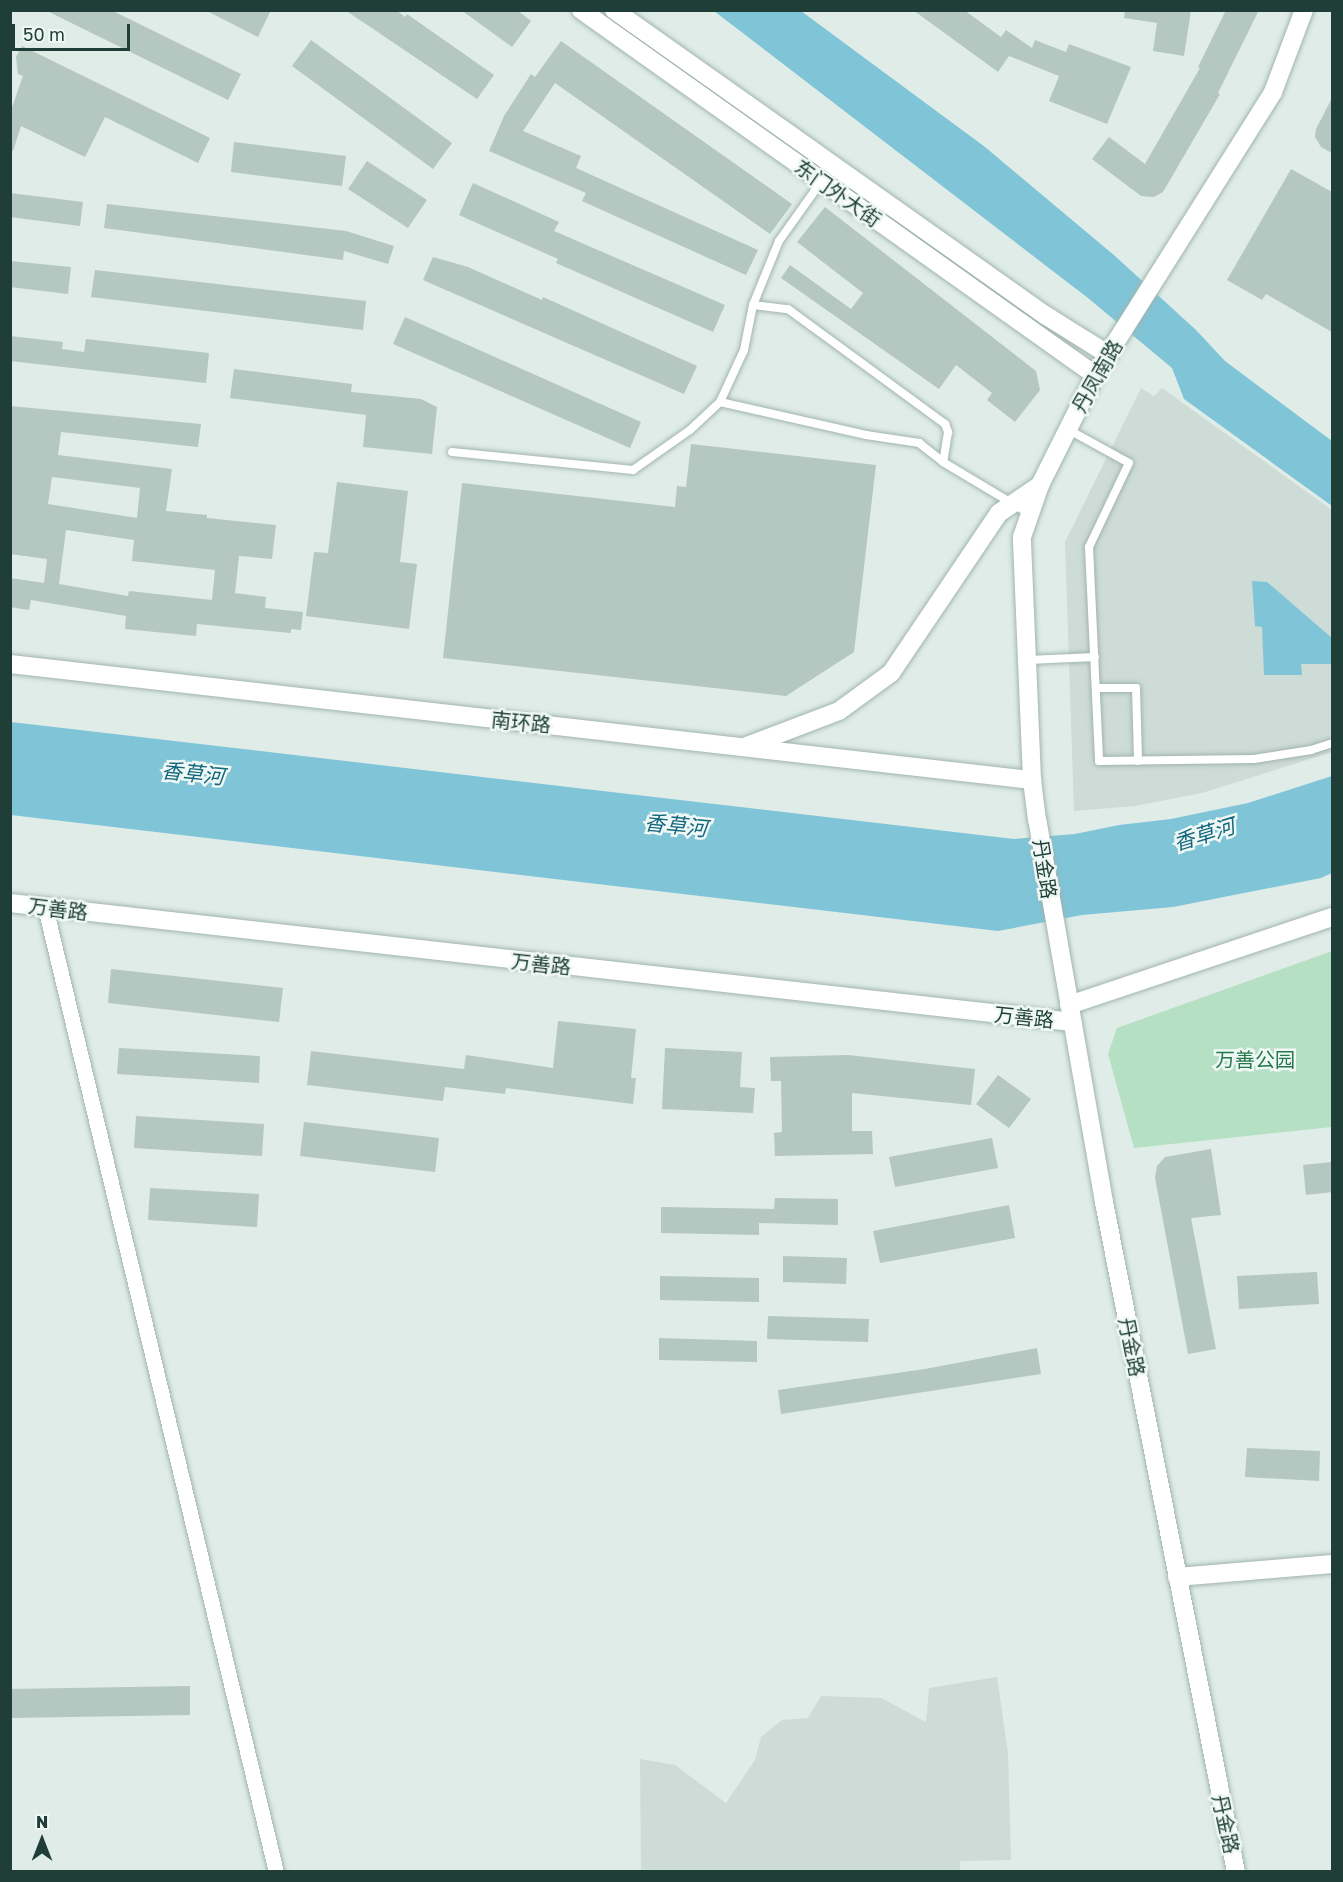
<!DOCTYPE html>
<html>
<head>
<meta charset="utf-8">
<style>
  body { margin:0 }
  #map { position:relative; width:1343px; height:1882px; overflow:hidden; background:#dfece7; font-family:"Golos Text","Noto Sans SC",sans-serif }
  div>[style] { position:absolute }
  .built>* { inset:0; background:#cddcd6 }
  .green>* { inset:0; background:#b5e0c3 }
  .water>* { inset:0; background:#80c4d8 }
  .building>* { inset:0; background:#b4c7c0 }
  .roads { filter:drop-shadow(0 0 2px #a1b4af) drop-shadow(0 0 2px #a1b4af) }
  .service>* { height:8px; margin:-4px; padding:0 4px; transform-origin:4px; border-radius:4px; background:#fff }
  .minor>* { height:15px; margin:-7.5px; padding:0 7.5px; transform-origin:7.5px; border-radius:7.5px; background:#fff }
  .tertiary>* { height:18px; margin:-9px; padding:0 9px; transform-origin:9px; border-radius:9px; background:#fff }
  .secondary>* { height:18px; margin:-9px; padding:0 9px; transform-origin:9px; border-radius:9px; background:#fff }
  span { translate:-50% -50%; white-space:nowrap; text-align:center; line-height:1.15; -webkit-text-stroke:5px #eff8f4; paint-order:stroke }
  .street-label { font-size:20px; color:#1e3e37 }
  .park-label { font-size:20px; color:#24794b }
  .water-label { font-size:21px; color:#12667f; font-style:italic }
  .frame { position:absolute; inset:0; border:12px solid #1e3e37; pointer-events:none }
  .north { position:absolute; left:12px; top:1810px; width:60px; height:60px; -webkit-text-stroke:4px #eff8f4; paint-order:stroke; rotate:0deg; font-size:16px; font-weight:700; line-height:24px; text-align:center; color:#1e3e37 }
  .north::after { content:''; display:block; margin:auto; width:21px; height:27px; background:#1e3e37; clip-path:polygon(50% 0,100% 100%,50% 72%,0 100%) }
  .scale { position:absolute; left:12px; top:24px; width:118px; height:27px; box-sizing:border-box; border:3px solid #1e3e37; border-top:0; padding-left:8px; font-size:18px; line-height:21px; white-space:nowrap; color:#1e3e37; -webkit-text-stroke:4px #eff8f4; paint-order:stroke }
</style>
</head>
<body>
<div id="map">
  <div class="built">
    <div style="clip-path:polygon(1141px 388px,1154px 396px,1162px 388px,1332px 510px,1332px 752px,1202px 793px,1135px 806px,1074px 811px,1065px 542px)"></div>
    <div style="clip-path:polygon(997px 1677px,1008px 1753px,1011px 1860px,960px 1861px,960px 1872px,641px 1871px,640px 1759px,675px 1765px,726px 1803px,755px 1760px,761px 1737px,782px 1720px,808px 1718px,821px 1696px,881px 1698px,926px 1722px,929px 1688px)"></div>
  </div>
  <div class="green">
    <div style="clip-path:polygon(1332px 951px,1332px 1127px,1134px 1148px,1108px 1054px,1117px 1028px)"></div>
  </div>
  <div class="water">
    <div style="clip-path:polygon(714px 11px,801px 11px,985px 147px,1115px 256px,1196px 330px,1225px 361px,1332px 441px,1332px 506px,1184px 399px,1172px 368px,1088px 298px)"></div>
    <div style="clip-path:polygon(1252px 581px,1267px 582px,1332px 638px,1332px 664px,1301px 664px,1302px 675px,1264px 675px,1262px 627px,1255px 626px)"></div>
    <div style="clip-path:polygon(11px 722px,1014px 839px,1075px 834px,1119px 825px,1171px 819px,1248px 803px,1332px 776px,1332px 873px,1321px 878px,1173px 907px,1082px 915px,998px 931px,11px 815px)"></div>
  </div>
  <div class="building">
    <div style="clip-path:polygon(45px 10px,111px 10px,241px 74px,228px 100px)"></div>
    <div style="clip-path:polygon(205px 10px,271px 10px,258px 37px)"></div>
    <div style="clip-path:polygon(345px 10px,396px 10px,405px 17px,407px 14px,494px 75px,477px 99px)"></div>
    <div style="clip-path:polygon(461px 10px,517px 10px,531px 21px,512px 47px)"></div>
    <div style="clip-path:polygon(913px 10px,964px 10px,1001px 37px,1006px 30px,1032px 48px,1035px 40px,1066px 52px,1069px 44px,1131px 67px,1107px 124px,1049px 101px,1059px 76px,1009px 56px,998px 72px)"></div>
    <div style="clip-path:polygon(1125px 10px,1191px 10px,1184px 56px,1153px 51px,1157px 23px,1124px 18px)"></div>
    <div style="clip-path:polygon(1226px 10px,1259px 10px,1218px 93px,1220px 94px,1163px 192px,1154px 197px,1141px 196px,1092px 159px,1109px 137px,1145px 164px,1200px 68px,1198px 67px)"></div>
    <div style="clip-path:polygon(311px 40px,452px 143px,433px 169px,292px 66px)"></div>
    <div style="clip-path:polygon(561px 41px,792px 204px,770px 234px,555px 83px,523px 131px,581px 156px,576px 168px,758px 250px,746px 275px,582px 201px,586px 193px,489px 151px,504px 116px,531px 74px,535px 77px)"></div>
    <div style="clip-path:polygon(22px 46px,210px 138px,198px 163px,105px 117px,85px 157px,21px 126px,13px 151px,10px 150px,10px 113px,23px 76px,18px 74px,16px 57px)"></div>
    <div style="clip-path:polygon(1332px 98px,1332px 153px,1321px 147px,1315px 137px,1316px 129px)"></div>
    <div style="clip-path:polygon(234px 142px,346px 156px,342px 186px,231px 172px)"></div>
    <div style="clip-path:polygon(367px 161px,427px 200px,408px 228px,348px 189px)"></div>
    <div style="clip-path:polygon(1291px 169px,1332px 192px,1332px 332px,1266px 294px,1262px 300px,1227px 280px)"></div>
    <div style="clip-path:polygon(473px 183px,559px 222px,554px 231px,725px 305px,713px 332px,556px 263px,558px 259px,459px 215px)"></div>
    <div style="clip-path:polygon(10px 193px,83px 202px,80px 226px,10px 217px)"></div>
    <div style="clip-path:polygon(107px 204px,346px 231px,394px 246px,388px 264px,344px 251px,343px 260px,104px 228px)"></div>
    <div style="clip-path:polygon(825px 207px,1036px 371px,1040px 390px,1015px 422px,987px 400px,992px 393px,956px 365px,939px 389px,781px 278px,790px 265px,851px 309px,863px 293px,797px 242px)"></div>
    <div style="clip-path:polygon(433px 257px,468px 267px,542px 300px,543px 297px,697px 366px,684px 394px,423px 280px)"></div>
    <div style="clip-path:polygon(10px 261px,71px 267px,68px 294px,10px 287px)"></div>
    <div style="clip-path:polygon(95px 270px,366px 301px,363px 330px,91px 297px)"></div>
    <div style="clip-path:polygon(405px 317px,641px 422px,630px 448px,393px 344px)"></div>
    <div style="clip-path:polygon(10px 336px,63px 342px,62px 349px,84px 352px,86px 339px,209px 353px,206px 383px,10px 361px)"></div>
    <div style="clip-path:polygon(234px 369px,352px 384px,351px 392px,421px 399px,437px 407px,432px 454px,363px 447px,366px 415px,230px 398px)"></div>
    <div style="clip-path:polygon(evenodd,10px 406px,201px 424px,198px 447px,61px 432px,58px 455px,172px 469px,166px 511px,207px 515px,207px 518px,276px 525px,272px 559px,239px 556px,235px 593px,266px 597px,265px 608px,303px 612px,301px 630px,291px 629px,291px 633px,197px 624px,196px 636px,125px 629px,126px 616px,31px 600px,29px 610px,10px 607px,10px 578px,44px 583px,47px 559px,10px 554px,10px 406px,52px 477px,140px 488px,137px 518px,48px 504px,52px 477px,10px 406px,66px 530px,134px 540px,132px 561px,215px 570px,212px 600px,129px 591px,128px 596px,59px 584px,66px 530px)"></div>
    <div style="clip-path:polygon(691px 444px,876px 465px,854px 652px,786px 696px,443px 658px,462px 483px,675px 507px,677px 486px,686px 487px)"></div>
    <div style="clip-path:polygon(337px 482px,408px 491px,400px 562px,417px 564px,409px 629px,306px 616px,314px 552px,328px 553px)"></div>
    <div style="clip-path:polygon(111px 969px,283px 988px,279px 1022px,108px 1003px)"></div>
    <div style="clip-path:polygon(558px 1021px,636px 1029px,631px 1078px,636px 1078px,633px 1104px,506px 1088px,505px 1094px,445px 1087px,443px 1101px,307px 1085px,311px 1051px,464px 1069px,466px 1055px,553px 1068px)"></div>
    <div style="clip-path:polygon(119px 1048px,260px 1056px,259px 1083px,117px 1074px)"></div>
    <div style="clip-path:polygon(665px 1048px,742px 1052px,740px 1087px,755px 1088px,753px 1113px,662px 1109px)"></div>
    <div style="clip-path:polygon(848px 1055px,975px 1069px,971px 1105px,852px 1093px,852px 1131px,872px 1131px,873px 1154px,775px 1156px,774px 1133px,782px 1132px,781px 1081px,771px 1081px,770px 1057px)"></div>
    <div style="clip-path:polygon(998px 1075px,1031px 1099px,1009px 1128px,976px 1104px)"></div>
    <div style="clip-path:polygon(136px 1116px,264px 1124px,262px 1156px,134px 1148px)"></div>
    <div style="clip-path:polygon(304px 1122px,439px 1138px,435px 1172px,300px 1156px)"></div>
    <div style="clip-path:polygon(992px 1138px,998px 1168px,895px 1187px,889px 1157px)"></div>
    <div style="clip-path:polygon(1211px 1149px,1221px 1215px,1191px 1218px,1216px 1349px,1188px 1354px,1155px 1178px,1157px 1166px,1165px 1157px)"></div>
    <div style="clip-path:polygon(1332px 1162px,1332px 1192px,1306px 1195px,1303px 1165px)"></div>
    <div style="clip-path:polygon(150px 1188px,259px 1194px,257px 1227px,148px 1220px)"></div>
    <div style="clip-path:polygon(775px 1198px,838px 1199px,838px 1225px,759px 1223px,759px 1235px,661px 1233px,661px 1207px,774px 1209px)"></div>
    <div style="clip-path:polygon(1009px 1205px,1015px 1238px,880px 1263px,873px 1231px)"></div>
    <div style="clip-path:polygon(783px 1256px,847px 1258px,846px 1284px,783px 1282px)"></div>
    <div style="clip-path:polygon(1317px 1272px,1319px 1304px,1239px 1309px,1237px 1276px)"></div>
    <div style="clip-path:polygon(660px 1276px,759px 1278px,759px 1302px,660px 1300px)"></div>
    <div style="clip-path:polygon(768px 1316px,869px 1319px,868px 1342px,767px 1339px)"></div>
    <div style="clip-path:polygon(659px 1338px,757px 1341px,757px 1362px,659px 1360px)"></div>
    <div style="clip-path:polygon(1037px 1348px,1041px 1374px,781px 1414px,778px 1390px,925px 1369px)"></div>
    <div style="clip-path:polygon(1247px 1448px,1320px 1451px,1319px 1481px,1245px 1477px)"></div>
    <div style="clip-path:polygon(190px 1686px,190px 1715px,10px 1718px,10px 1689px)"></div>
  </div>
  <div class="roads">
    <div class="service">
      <div style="left:753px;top:305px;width:69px;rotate:-67.9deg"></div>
      <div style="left:779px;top:241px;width:72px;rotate:-54.6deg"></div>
      <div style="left:720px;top:402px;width:57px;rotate:-65.2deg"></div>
      <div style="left:744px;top:350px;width:46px;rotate:-78.7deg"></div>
      <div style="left:753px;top:305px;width:35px;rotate:7deg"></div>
      <div style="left:788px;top:309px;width:195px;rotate:36.2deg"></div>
      <div style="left:945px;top:424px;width:9px;rotate:69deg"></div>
      <div style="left:948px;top:432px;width:30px;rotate:99deg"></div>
      <div style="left:1069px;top:430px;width:68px;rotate:28.8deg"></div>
      <div style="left:1129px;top:463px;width:93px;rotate:115.5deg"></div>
      <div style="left:1089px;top:547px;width:214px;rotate:87.3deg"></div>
      <div style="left:1099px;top:761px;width:155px;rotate:-0.7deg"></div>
      <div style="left:1254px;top:759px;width:58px;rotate:-9deg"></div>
      <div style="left:1311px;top:750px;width:22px;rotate:-18deg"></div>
      <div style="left:452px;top:452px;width:182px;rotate:5.7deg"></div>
      <div style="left:633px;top:470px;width:70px;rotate:-35.1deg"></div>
      <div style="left:690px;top:430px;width:41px;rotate:-43deg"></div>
      <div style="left:720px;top:402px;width:150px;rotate:12.7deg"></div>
      <div style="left:866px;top:435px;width:54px;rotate:8.6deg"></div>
      <div style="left:919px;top:443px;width:31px;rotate:38deg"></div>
      <div style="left:943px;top:462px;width:101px;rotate:30.9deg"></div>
      <div style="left:1028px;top:660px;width:67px;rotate:-2.6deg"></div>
      <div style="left:1097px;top:688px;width:39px"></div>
      <div style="left:1136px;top:688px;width:73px;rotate:88.4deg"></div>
    </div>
    <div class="minor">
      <div style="left:45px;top:907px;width:992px;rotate:76.54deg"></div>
    </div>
    <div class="tertiary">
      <div style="left:581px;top:10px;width:630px;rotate:35.38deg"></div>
      <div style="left:614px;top:10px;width:528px;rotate:35.29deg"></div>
      <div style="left:1045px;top:315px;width:75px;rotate:32deg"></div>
    </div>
    <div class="secondary">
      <div style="left:10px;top:664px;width:1029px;rotate:6.48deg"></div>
      <div style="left:747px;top:746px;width:98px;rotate:-20.8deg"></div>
      <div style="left:839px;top:711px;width:64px;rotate:-36.2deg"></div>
      <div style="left:891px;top:673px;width:193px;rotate:-56deg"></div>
      <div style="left:999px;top:513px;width:50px;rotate:-34.3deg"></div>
      <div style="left:10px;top:903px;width:1069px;rotate:6.39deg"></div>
      <div style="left:1069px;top:1005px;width:277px;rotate:-18.5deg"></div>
      <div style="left:1177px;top:1577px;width:156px;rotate:-4.8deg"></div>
      <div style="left:1236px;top:1872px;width:683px;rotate:-101.15deg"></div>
      <div style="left:1104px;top:1202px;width:388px;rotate:-99.9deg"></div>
      <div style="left:1037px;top:820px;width:40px;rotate:-97.1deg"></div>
      <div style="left:1032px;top:780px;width:243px;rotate:-92.4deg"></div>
      <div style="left:1022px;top:537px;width:55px;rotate:-70.9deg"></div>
      <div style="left:1040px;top:485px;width:123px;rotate:-63.4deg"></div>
      <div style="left:1095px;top:375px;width:334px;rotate:-57.8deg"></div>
      <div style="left:1273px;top:92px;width:88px;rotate:-69.3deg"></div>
    </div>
  </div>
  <div class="street-label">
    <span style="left:838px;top:193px;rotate:35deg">东门外大街</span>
    <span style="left:1097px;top:376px;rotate:-60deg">丹凤南路</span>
    <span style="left:521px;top:722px;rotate:6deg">南环路</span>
    <span style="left:1045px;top:869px;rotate:81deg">丹金路</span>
    <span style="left:58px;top:909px;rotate:7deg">万善路</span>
    <span style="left:541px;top:964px;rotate:6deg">万善路</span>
    <span style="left:1024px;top:1017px;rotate:6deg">万善路</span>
    <span style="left:1132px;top:1347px;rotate:79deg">丹金路</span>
    <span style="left:1226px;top:1824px;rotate:78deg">丹金路</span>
  </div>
  <div class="park-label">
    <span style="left:1255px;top:1059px">万善公园</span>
  </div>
  <div class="water-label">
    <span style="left:193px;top:773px;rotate:6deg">香草河</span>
    <span style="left:676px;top:825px;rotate:6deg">香草河</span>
    <span style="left:1204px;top:834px;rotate:-17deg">香草河</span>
  </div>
  <div class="frame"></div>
  <div class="north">N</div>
  <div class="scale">50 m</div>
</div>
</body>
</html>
